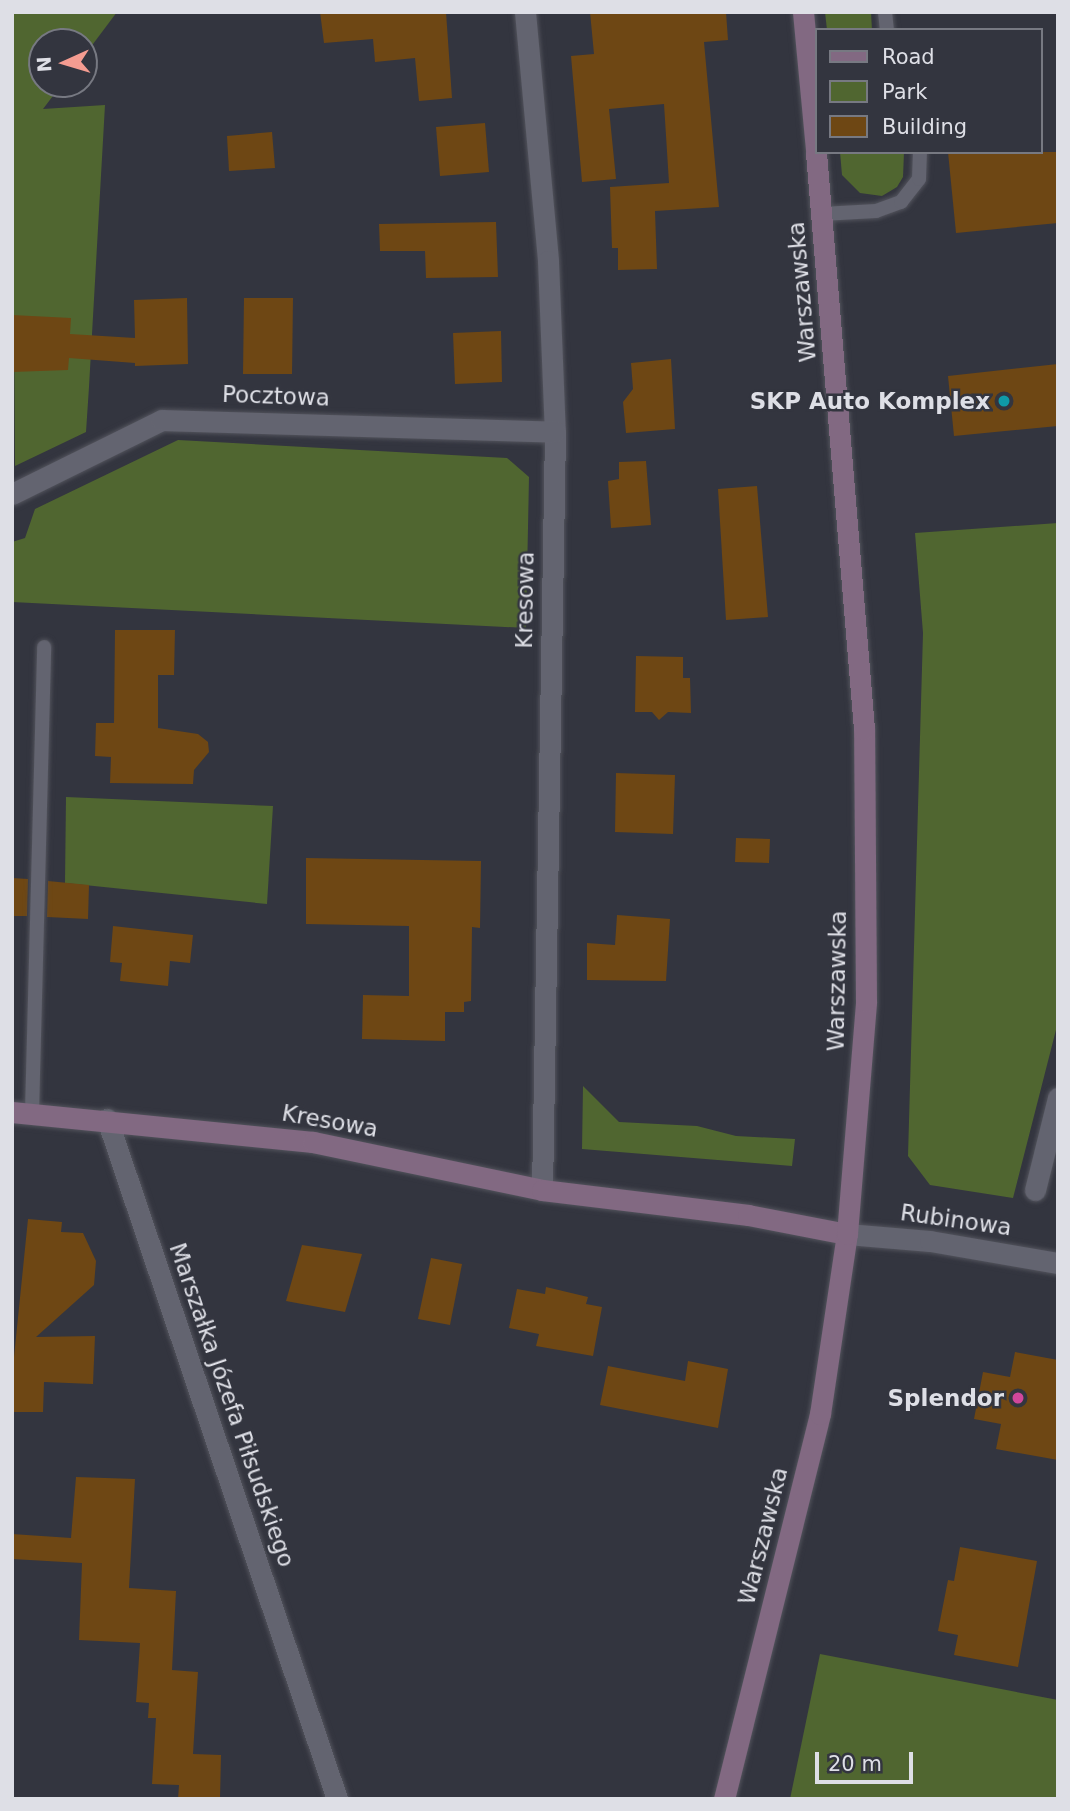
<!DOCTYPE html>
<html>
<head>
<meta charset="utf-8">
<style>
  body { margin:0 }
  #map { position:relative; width:1070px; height:1811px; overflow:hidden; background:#33353f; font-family:"DejaVu Sans",sans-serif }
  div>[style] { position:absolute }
  .green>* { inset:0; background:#506630 }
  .building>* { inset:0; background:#6e4714 }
  .roads { filter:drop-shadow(0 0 2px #52535c) drop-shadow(0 0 2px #52535c) }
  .lane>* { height:14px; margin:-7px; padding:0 7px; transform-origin:7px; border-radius:7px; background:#636470 }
  .street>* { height:21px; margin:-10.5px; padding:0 10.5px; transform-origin:10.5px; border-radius:10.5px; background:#636470 }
  .secondary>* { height:21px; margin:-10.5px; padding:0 10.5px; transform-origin:10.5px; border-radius:10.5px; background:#826982 }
  .dots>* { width:19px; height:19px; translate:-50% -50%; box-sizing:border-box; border:4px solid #33353f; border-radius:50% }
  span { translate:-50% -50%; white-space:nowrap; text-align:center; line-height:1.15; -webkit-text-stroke:5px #33353f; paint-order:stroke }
  .street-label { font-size:23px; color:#dedfe6 }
  .poi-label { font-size:23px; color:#dedfe6; font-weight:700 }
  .right { translate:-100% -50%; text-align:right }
  .frame { position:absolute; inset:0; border:14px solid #dedfe6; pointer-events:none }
  .legend { position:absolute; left:815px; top:28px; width:228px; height:126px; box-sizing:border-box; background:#33353f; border:2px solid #777982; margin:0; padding:9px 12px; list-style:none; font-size:21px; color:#dedfe6 }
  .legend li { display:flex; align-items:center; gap:14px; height:35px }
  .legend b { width:35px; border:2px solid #777982 }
  .north { position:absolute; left:28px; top:28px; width:70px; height:70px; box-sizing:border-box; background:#33353f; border:2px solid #777982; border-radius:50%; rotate:266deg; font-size:19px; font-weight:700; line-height:28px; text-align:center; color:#dedfe6 }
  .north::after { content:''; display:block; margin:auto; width:24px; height:32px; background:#f59c91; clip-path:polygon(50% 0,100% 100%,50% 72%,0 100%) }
  .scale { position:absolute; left:815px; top:1752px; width:98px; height:32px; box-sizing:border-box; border:4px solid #dedfe6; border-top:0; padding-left:9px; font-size:21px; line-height:24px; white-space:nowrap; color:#dedfe6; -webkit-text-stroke:5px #33353f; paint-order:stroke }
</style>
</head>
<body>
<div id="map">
  <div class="green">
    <div style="clip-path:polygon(12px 12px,117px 12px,84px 56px,84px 42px,42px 42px,42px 84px,62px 84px,43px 109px,105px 105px,89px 387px,86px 432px,15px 466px)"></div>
    <div style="clip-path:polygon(825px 12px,871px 12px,872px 30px,827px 30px)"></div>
    <div style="clip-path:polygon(840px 152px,904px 152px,903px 177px,897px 187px,882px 196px,860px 193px,842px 175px)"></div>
    <div style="clip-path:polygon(178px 440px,507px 458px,529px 477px,526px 628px,12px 602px,12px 542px,25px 538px,35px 509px)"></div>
    <div style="clip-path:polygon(1058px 523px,1058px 1022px,1013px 1198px,930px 1185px,908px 1156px,923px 633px,915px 533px)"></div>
    <div style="clip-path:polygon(66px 797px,273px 806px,267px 904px,65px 883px)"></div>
    <div style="clip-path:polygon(583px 1086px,619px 1122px,697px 1126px,736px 1136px,795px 1139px,792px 1166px,582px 1149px)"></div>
    <div style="clip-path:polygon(820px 1654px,1058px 1700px,1058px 1799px,790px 1799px)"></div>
  </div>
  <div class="building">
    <div style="clip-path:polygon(320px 12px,446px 12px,452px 98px,419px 101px,415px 58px,375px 62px,373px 39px,324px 43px)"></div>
    <div style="clip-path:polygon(590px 12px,726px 12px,728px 40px,704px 42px,719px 207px,655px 211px,657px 269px,618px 270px,618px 248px,612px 248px,610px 187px,669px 183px,664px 104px,609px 109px,616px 179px,582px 182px,571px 56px,594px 54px)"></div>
    <div style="clip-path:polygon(485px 123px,489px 172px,440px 176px,436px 127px)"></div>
    <div style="clip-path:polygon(272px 132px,275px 168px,229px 171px,227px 136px)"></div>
    <div style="clip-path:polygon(948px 152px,1058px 152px,1058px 223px,956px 233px)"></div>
    <div style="clip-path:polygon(496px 222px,498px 277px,426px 278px,425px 251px,380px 251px,379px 224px)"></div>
    <div style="clip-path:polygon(187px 298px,188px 364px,135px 366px,135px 363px,69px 358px,68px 370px,12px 372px,12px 315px,71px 318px,70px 334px,135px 338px,134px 300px)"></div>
    <div style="clip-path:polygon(244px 298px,293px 298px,292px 374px,243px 374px)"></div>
    <div style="clip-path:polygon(501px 331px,502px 382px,455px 384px,453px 333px)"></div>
    <div style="clip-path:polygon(671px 359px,675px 429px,626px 433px,623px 402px,633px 389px,631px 363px)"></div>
    <div style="clip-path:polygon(1058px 364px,1058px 426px,954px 436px,948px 376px)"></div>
    <div style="clip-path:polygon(646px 461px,651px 525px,611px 528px,608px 481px,619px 479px,619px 462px)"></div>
    <div style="clip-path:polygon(757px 486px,768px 617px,726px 620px,718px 489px)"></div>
    <div style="clip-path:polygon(115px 630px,175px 630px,174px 675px,158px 675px,158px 728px,198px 734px,208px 742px,209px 752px,194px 770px,193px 784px,110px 783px,111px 757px,95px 756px,96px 723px,114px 723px)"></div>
    <div style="clip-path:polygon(636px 656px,683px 657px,683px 678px,690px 678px,691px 713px,668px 712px,659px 720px,652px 712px,635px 712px)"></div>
    <div style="clip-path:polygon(616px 773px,675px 775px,673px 834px,615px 832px)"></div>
    <div style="clip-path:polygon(736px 838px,770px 839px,769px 863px,735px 862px)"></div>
    <div style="clip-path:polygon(306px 858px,481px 861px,480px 928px,472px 927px,471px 1001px,464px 1002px,464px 1012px,445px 1012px,445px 1041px,362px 1039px,363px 995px,409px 996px,409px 926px,306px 924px)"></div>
    <div style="clip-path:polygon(12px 878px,28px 879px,27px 916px,12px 916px)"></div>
    <div style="clip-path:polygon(48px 881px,89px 885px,88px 919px,47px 917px)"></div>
    <div style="clip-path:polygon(617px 915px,670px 919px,666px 981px,587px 980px,587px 943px,615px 945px)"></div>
    <div style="clip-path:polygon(113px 926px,193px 935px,190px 963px,170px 961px,168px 986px,120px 981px,122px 963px,110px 962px)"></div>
    <div style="clip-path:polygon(28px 1219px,62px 1222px,61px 1232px,83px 1233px,96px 1261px,94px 1285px,36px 1337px,95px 1336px,93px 1384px,44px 1382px,43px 1412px,13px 1412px,14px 1357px)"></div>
    <div style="clip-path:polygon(302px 1245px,362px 1254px,345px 1312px,286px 1301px)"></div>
    <div style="clip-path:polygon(431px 1258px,462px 1264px,450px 1325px,418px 1319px)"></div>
    <div style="clip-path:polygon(546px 1287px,588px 1297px,586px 1304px,602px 1307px,593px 1356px,536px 1346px,539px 1334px,509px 1328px,517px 1289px,545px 1294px)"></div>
    <div style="clip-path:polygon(1015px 1352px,1058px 1360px,1058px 1460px,996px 1449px,1001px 1424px,974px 1419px,983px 1372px,1010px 1377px)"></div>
    <div style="clip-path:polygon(688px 1361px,728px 1369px,718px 1428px,600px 1405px,608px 1366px,685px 1381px)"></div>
    <div style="clip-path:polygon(76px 1477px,135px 1479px,129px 1588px,176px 1591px,172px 1670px,198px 1672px,193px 1754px,221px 1755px,220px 1799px,178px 1799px,179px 1785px,152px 1784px,156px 1718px,148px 1718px,149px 1703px,136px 1702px,140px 1643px,79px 1640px,82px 1563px,12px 1559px,12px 1534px,71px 1538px)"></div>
    <div style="clip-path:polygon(960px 1547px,1037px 1561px,1018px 1667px,954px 1655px,958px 1635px,938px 1631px,948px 1580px,954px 1581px)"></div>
  </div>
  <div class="roads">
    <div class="lane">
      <div style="left:885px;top:12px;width:18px;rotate:84deg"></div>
      <div style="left:822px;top:214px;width:54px;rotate:-3.2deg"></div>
      <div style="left:876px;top:211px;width:27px;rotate:-20deg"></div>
      <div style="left:901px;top:202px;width:29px;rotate:-52deg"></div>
      <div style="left:919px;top:179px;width:27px;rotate:-88deg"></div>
      <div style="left:32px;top:1113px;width:466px;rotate:-88.5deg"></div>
    </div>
    <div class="street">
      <div style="left:525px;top:12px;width:250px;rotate:84.7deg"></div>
      <div style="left:548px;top:261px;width:171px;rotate:87.7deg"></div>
      <div style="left:555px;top:432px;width:758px;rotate:90.98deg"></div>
      <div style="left:12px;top:494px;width:167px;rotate:-26.3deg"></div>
      <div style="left:162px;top:420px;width:393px;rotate:1.7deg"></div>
      <div style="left:107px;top:1119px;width:718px;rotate:71.31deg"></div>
      <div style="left:1035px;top:1190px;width:95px;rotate:-76deg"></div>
      <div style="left:847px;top:1234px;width:83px;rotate:4.8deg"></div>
      <div style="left:930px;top:1241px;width:130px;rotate:9.8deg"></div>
    </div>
    <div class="secondary">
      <div style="left:803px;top:12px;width:139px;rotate:84.6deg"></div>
      <div style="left:12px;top:1112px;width:302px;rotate:5.7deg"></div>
      <div style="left:313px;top:1142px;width:234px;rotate:11.8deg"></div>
      <div style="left:542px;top:1190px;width:208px;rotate:6.9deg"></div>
      <div style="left:748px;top:1215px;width:101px;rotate:10.9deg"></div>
      <div style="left:724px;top:1799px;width:397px;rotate:-76deg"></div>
      <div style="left:820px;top:1414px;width:182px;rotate:-81.5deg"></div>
      <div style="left:847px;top:1234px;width:234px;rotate:-85.3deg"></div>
      <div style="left:866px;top:1001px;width:272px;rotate:-90.4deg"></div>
      <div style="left:864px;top:729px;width:579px;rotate:-94.76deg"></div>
    </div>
  </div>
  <div class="dots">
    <div style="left:1004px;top:401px;background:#0f9aa8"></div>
    <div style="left:1018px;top:1398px;background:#d1479c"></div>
  </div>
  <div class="street-label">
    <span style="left:802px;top:292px;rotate:-95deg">Warszawska</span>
    <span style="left:276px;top:396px;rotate:2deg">Pocztowa</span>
    <span style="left:525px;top:600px;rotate:-89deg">Kresowa</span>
    <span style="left:837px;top:981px;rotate:-89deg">Warszawska</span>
    <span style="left:330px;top:1121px;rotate:10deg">Kresowa</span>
    <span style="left:956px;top:1220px;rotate:8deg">Rubinowa</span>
    <span style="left:232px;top:1405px;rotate:71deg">Marszałka Józefa Piłsudskiego</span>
    <span style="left:763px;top:1536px;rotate:-76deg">Warszawska</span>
  </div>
  <div class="poi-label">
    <span class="right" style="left:990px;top:401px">SKP Auto Komplex</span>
    <span class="right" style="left:1004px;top:1398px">Splendor</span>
  </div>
  <div class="frame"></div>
  <ul class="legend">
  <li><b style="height:9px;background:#826982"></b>Road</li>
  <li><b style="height:19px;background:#506630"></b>Park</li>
  <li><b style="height:19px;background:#6e4714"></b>Building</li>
  </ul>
  <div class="north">N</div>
  <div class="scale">20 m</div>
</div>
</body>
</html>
